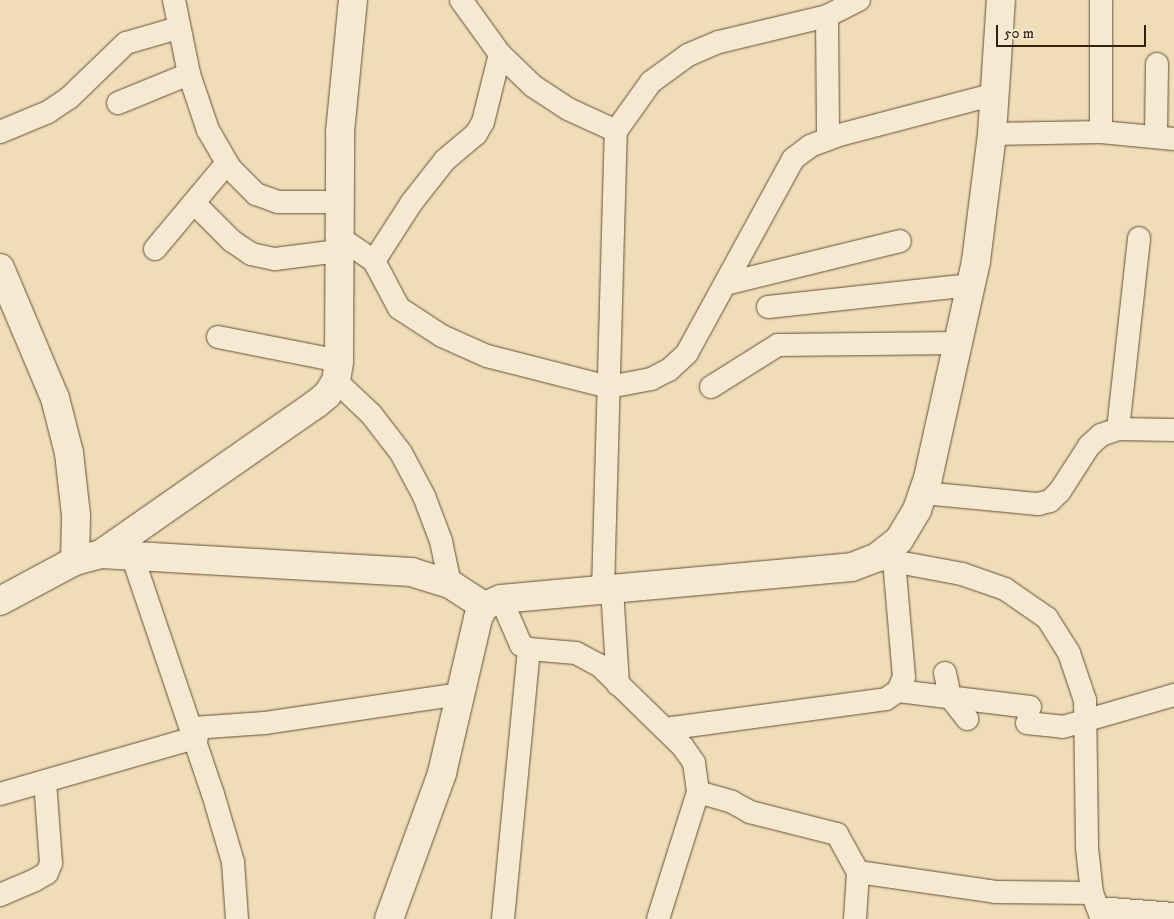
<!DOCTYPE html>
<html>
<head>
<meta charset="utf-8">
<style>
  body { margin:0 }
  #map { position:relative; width:1174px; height:919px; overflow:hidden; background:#efddb8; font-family:"IM FELL DW Pica",serif }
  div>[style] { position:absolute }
  .roads { filter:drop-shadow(0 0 1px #644f38) drop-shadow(0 0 1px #644f38) }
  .minor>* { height:22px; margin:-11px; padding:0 11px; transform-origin:11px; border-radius:11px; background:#f5e9d1 }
  .tertiary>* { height:28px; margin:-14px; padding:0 14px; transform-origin:14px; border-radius:14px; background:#f5e9d1 }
  .secondary>* { height:28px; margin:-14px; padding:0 14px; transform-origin:14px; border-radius:14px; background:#f5e9d1 }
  span { translate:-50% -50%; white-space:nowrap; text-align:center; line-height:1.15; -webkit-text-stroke:4px #f5e9d1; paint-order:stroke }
  .scale { position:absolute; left:996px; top:25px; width:150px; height:22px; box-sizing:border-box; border:2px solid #35200e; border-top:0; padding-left:6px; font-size:15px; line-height:18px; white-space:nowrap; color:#35200e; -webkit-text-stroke:4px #f5e9d1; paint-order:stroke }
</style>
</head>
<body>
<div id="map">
  <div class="roads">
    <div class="minor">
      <div style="left:174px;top:0;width:76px;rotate:78.5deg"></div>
      <div style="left:189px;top:74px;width:59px;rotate:71.3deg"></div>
      <div style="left:208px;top:130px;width:44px;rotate:59.9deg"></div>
      <div style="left:230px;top:168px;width:37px;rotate:45deg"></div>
      <div style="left:256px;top:194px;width:23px;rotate:20deg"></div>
      <div style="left:278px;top:202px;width:61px"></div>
      <div style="left:461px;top:0;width:67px;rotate:54.2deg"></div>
      <div style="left:500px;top:54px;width:46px;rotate:44.1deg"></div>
      <div style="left:533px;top:86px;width:42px;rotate:33.3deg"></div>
      <div style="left:568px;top:109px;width:53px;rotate:24.6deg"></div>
      <div style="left:1101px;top:0;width:132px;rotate:90deg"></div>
      <div style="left:827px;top:16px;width:123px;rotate:89.5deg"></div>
      <div style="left:118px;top:103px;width:77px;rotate:-22.2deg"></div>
      <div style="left:0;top:132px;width:52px;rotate:-22.6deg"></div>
      <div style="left:48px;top:112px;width:25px;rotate:-34deg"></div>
      <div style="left:69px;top:98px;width:79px;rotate:-44deg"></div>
      <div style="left:126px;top:43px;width:54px;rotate:-16.1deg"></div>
      <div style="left:992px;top:134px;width:109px;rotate:-1.1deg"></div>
      <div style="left:1101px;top:132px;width:73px;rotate:5.5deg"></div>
      <div style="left:1156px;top:136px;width:72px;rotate:-89.2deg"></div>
      <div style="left:194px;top:203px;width:54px;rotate:45deg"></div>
      <div style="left:232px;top:241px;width:23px;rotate:34deg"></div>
      <div style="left:251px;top:254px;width:25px;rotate:12deg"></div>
      <div style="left:275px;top:259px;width:64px;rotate:-7.2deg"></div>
      <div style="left:339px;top:237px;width:42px;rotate:34.4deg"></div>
      <div style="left:374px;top:261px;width:53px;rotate:62deg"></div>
      <div style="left:399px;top:308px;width:51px;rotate:33.1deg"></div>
      <div style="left:442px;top:336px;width:49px;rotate:24deg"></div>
      <div style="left:487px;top:356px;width:126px;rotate:14.3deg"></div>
      <div style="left:609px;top:387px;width:43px;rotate:-10.8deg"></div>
      <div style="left:651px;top:379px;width:20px;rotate:-27deg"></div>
      <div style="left:669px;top:370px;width:25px;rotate:-43deg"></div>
      <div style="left:687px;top:353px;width:221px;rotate:-61.3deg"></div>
      <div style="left:793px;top:159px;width:21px;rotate:-37deg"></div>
      <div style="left:810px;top:146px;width:31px;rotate:-21deg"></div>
      <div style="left:839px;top:135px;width:161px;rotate:-14.7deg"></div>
      <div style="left:155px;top:249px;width:112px;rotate:-50.1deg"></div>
      <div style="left:374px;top:261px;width:70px;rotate:-57.2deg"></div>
      <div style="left:412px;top:202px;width:53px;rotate:-51.8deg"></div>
      <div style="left:445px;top:160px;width:40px;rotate:-40deg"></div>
      <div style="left:476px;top:134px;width:14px;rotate:-60deg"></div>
      <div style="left:483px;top:122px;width:70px;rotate:-76deg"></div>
      <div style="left:725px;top:284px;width:180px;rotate:-13.8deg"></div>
      <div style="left:768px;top:307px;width:204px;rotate:-6.2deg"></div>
      <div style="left:218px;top:337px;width:123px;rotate:11.2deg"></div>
      <div style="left:336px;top:381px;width:48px;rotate:43.3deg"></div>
      <div style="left:371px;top:414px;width:49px;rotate:52.4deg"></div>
      <div style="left:401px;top:453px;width:49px;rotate:61.9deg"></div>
      <div style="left:424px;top:496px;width:48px;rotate:69.3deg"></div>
      <div style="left:441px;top:541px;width:44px;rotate:78.2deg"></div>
      <div style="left:711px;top:387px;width:79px;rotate:-32.1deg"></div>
      <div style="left:778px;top:345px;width:181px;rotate:-0.6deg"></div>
      <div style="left:1118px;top:429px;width:192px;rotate:-83.7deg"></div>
      <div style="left:923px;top:493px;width:116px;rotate:5.5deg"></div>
      <div style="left:1038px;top:504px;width:12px;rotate:-14deg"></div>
      <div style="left:1050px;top:501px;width:14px;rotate:-45deg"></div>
      <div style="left:1060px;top:491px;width:54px;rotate:-57.2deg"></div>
      <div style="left:1089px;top:446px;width:16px;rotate:-43deg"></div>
      <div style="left:1101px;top:435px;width:18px;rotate:-19deg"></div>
      <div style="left:1118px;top:429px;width:56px;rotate:1deg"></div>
      <div style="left:132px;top:555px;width:252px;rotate:71.3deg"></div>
      <div style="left:213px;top:794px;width:71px;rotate:73.6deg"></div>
      <div style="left:233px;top:862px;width:57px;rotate:86deg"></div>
      <div style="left:876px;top:558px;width:87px;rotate:10.5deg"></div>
      <div style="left:962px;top:574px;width:46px;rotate:19.2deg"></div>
      <div style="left:1005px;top:589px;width:51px;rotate:34.6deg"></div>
      <div style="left:1047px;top:618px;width:41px;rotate:57.8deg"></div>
      <div style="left:1069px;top:653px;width:50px;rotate:71.2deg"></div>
      <div style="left:1085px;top:700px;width:148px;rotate:89.2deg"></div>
      <div style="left:1087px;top:848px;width:45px;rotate:83.7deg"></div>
      <div style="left:1092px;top:893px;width:28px;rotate:69deg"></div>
      <div style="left:612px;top:589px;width:96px;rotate:86.4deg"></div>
      <div style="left:603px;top:590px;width:459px;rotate:-88.4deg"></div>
      <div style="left:616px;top:131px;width:60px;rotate:-54.5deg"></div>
      <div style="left:651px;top:82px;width:46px;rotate:-36.1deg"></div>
      <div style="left:688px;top:55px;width:34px;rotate:-23deg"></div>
      <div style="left:719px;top:42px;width:111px;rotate:-13.5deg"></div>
      <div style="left:827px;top:16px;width:36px;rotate:-27deg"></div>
      <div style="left:501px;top:599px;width:50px;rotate:66.5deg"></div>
      <div style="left:521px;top:645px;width:9px;rotate:27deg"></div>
      <div style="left:529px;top:649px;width:47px;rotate:4.9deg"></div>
      <div style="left:576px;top:653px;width:26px;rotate:28deg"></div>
      <div style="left:599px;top:665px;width:117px;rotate:44.3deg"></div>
      <div style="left:683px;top:747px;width:19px;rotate:55deg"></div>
      <div style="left:694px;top:763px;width:29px;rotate:82deg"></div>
      <div style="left:698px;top:792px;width:133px;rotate:107.5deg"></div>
      <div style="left:945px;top:673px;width:25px;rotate:78deg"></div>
      <div style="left:950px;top:697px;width:28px;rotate:52deg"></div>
      <div style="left:898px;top:691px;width:133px;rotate:6.9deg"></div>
      <div style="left:1027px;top:723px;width:36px;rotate:6deg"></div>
      <div style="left:1063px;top:727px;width:116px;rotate:-16.1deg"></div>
      <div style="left:193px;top:728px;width:72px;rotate:-4deg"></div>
      <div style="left:265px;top:723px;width:197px;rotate:-8.5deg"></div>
      <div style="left:665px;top:729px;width:223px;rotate:-7.7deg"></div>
      <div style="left:886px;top:699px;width:14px;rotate:-34deg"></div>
      <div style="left:898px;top:691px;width:15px;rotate:-67deg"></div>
      <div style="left:904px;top:677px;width:116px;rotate:-94.9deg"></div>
      <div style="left:698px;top:792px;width:35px;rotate:16deg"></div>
      <div style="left:732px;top:802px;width:21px;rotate:29deg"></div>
      <div style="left:750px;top:812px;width:90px;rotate:14.2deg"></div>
      <div style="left:837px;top:834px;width:43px;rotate:61.1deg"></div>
      <div style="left:858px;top:872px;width:139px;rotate:8.2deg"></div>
      <div style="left:996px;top:892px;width:96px;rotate:0.6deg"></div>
      <div style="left:0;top:794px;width:205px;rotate:-16.1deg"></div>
      <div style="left:0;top:895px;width:38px;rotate:-23deg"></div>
      <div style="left:35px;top:880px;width:14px;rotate:-30deg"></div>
      <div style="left:47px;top:873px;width:11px;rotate:-68deg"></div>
      <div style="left:51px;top:863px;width:82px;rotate:-94.2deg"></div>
      <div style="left:1098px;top:908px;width:76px;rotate:4.5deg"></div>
      <div style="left:503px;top:919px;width:271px;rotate:-84.5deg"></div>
      <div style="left:855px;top:919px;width:47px;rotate:-86.3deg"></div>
    </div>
    <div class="tertiary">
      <div style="left:0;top:268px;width:141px;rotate:67.1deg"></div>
      <div style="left:55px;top:398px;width:57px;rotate:75.7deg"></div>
      <div style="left:69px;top:453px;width:62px;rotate:83.6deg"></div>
      <div style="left:76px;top:515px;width:46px;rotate:91.2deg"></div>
      <div style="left:101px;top:554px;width:262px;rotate:-34.9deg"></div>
      <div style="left:316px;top:404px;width:14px;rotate:-39deg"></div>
      <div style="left:327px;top:395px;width:17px;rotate:-57deg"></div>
      <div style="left:336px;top:381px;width:20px;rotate:-81deg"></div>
      <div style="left:339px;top:361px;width:229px;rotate:-89.7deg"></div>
      <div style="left:340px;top:132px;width:133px;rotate:-84.4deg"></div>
      <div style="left:0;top:601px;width:85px;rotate:-28.1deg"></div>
      <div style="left:75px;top:561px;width:27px;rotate:-15deg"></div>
      <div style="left:101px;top:554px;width:311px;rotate:3.3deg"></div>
      <div style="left:411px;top:572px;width:41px;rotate:17.1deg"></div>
      <div style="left:450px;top:584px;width:40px;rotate:32.9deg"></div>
    </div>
    <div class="secondary">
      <div style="left:389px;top:919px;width:155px;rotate:-70deg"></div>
      <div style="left:442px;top:773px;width:159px;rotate:-76.9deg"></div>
      <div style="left:478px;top:618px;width:13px;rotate:-63deg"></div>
      <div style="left:484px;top:606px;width:18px;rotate:-22deg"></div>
      <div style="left:501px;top:599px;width:352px;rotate:-5.2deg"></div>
      <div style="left:852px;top:567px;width:26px;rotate:-21deg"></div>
      <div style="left:876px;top:558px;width:29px;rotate:-38deg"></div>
      <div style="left:899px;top:540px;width:35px;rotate:-59deg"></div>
      <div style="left:917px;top:510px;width:34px;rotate:-71deg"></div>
      <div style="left:928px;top:478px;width:222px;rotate:-77.5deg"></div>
      <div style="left:976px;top:261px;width:128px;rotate:-82.8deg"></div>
      <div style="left:992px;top:134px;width:134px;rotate:-86.2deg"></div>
    </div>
  </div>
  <div class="scale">50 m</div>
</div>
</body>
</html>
